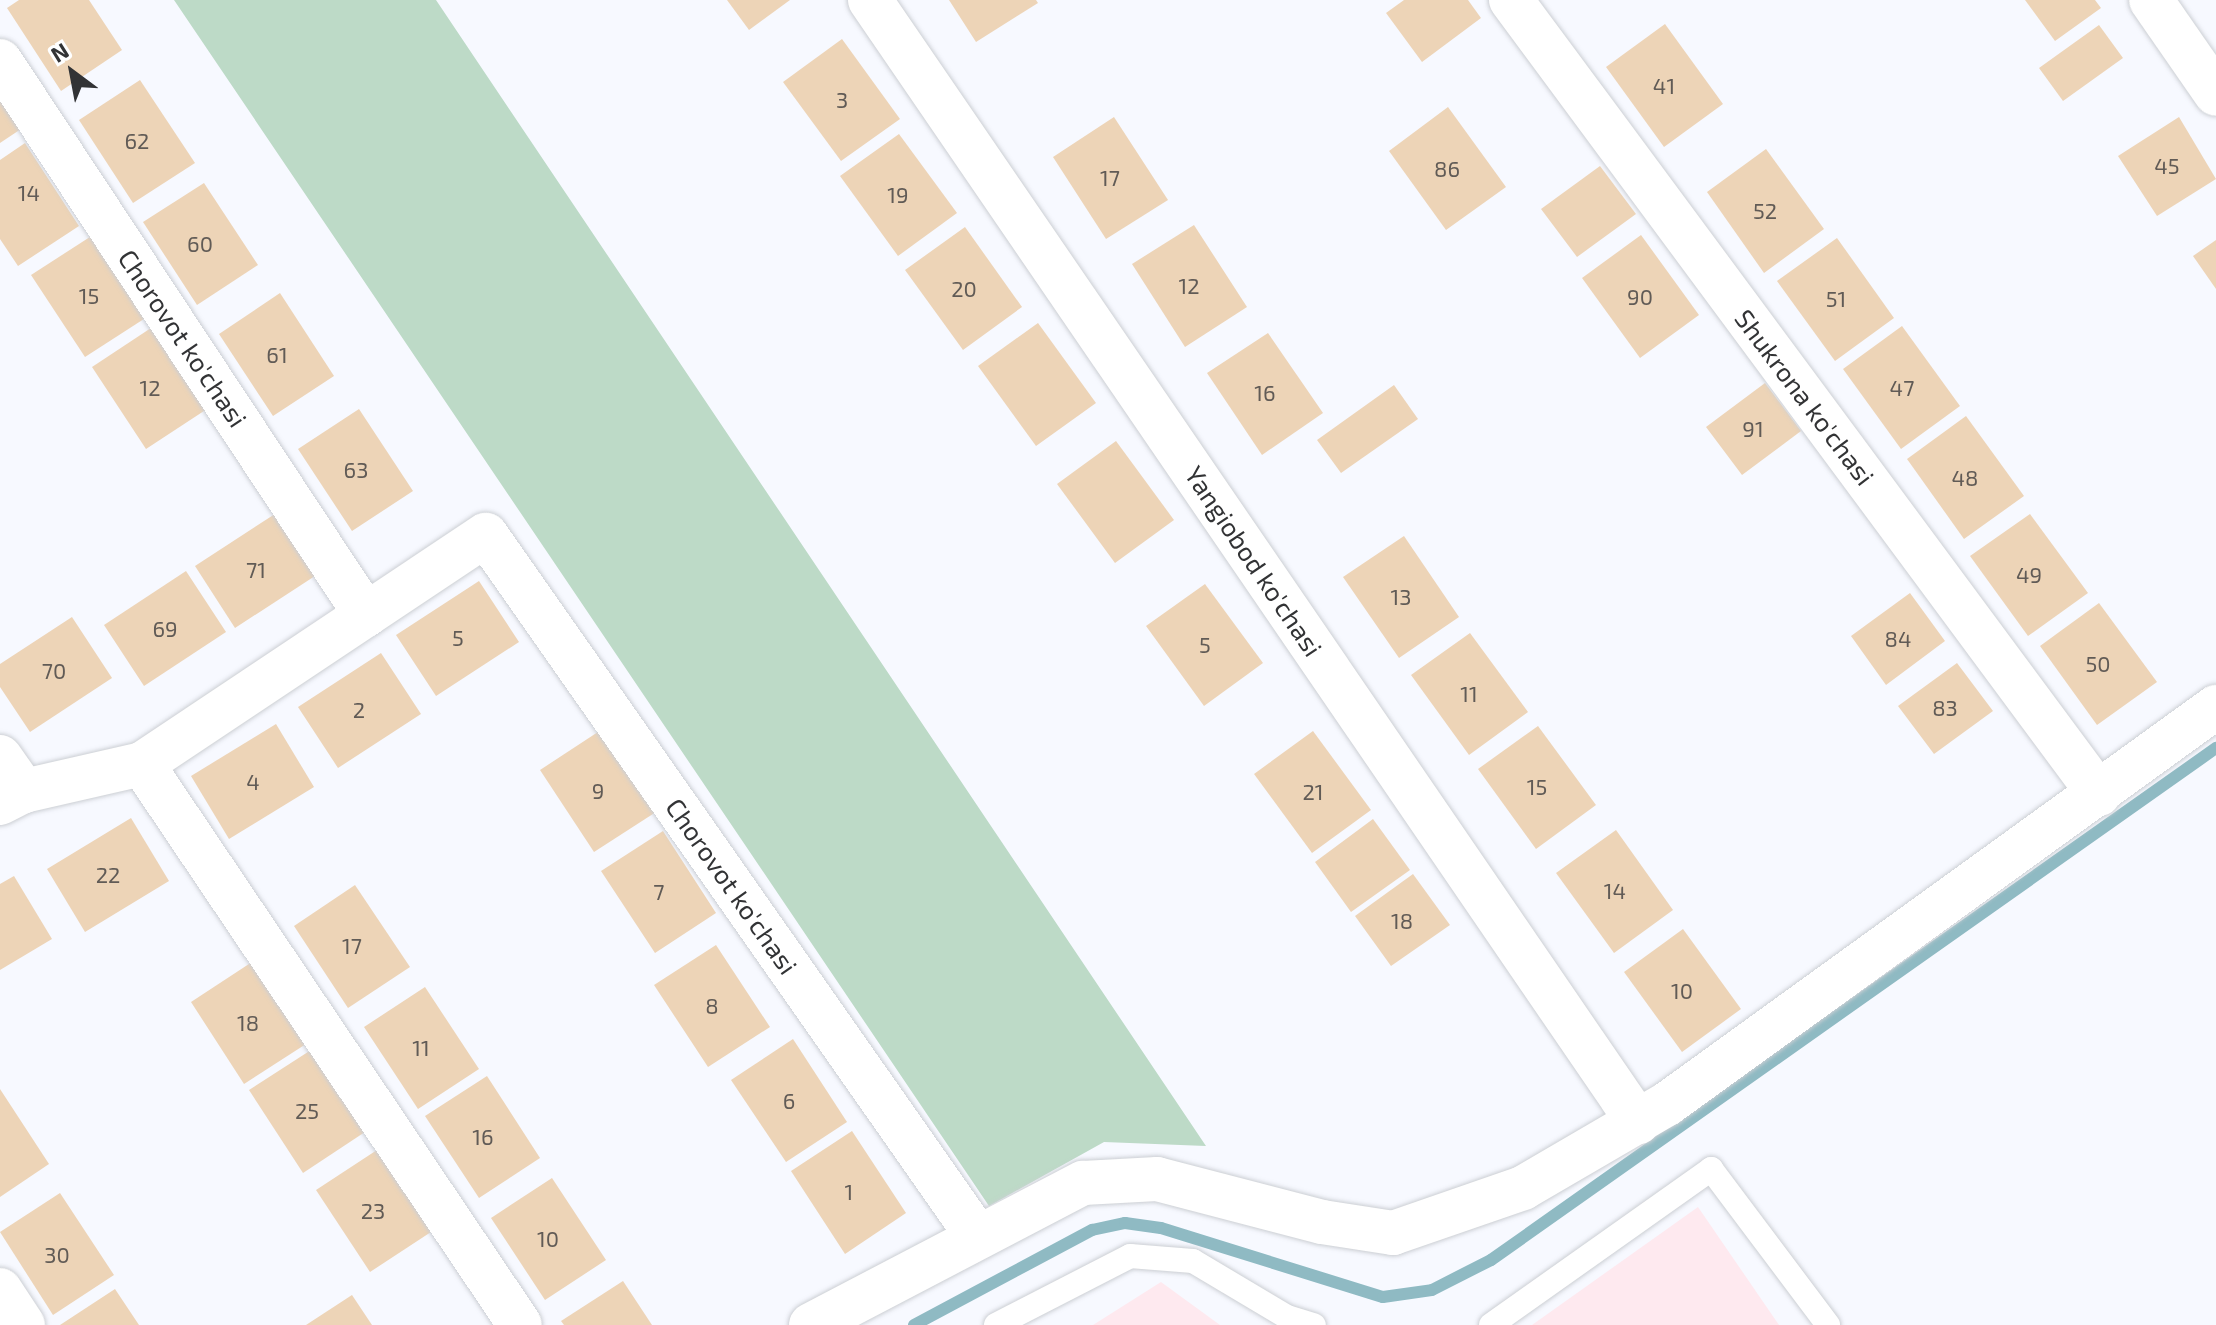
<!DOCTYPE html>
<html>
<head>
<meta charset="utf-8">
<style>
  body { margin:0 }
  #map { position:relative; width:2216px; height:1325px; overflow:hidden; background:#f7f9ff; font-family:"Exo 2",sans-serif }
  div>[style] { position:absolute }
  .industrial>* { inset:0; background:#fee9ef }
  .green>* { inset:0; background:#bddac7 }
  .stream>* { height:12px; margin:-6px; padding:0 6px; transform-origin:6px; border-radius:6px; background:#8fbac3 }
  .building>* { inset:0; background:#edd4b7 }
  .roads { filter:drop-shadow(0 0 2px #cccfd4) drop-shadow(0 0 2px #cccfd4) }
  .lane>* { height:24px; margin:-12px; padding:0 12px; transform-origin:12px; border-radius:12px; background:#fff }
  .street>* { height:44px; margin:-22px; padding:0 22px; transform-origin:22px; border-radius:22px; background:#fff }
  span { translate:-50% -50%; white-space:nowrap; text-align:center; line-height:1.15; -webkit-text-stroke:8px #fff; paint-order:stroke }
  .number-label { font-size:22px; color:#615b56 }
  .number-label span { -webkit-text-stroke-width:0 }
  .street-label { font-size:26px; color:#323335 }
  .north { position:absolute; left:32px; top:32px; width:80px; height:80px; -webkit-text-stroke:6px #fff; paint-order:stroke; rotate:328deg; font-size:22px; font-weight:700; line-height:32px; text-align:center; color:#323335 }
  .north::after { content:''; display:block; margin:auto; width:28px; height:36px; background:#323335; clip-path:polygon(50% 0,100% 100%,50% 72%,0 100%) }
</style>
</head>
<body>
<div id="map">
  <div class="industrial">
    <div style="clip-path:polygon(1698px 1207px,1779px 1325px,1532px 1325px)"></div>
    <div style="clip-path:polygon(1161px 1282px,1220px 1325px,1093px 1325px)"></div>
  </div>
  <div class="green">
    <div style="clip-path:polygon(174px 0,436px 0,1206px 1146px,1104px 1142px,989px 1206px)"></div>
  </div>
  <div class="stream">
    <div style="left:914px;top:1325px;width:202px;rotate:-28.1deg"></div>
    <div style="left:1092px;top:1230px;width:34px;rotate:-12deg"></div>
    <div style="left:1125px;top:1223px;width:36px;rotate:8deg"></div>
    <div style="left:1161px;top:1228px;width:232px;rotate:17.3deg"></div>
    <div style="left:1383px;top:1297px;width:49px;rotate:-8.1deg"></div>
    <div style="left:1432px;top:1290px;width:66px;rotate:-27deg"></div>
    <div style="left:1491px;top:1260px;width:888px;rotate:-35.23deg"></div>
  </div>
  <div class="building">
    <div style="clip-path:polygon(19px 0,89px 0,122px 50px,61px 91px,7px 8px)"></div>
    <div style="clip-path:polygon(727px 0,790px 0,749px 30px)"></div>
    <div style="clip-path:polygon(949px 0,1036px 0,1038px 3px,976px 42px)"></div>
    <div style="clip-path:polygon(1404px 0,1468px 0,1481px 18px,1422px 62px,1386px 13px)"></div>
    <div style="clip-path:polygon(2025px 0,2095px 0,2101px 8px,2055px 41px)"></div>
    <div style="clip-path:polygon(1665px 24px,1723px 104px,1664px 147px,1606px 67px)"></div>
    <div style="clip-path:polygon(2099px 25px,2123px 58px,2063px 101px,2039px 68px)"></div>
    <div style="clip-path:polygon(842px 39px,900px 119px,841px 161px,783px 82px)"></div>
    <div style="clip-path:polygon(140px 80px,195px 163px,133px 203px,79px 120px)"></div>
    <div style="clip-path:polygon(0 90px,24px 127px,0 143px)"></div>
    <div style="clip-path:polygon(1448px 107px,1506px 187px,1446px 230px,1389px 151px)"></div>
    <div style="clip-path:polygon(1114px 117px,1168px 200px,1106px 239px,1053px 157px)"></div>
    <div style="clip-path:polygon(2179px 117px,2216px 179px,2157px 216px,2118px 156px)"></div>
    <div style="clip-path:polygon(899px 134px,957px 213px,898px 256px,840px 176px)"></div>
    <div style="clip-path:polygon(25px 143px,79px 226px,18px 266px,0 239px,0 160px)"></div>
    <div style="clip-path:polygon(1766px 149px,1824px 229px,1764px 273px,1707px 192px)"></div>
    <div style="clip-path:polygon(1600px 166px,1636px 214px,1577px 257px,1541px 209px)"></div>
    <div style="clip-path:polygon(204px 183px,258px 265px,197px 305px,143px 222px)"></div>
    <div style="clip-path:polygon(1194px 225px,1247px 307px,1185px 347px,1132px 264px)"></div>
    <div style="clip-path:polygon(965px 227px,1022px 307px,963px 350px,905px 270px)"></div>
    <div style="clip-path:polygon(93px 235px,147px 317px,85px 357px,31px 275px)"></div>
    <div style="clip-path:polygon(1641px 235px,1699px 315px,1640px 358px,1582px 278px)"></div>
    <div style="clip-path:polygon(1837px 238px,1894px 318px,1835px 361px,1777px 281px)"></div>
    <div style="clip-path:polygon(2216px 240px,2216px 289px,2193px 256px)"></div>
    <div style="clip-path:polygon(280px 293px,334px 376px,273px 416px,219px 334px)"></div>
    <div style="clip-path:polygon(1038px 323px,1096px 403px,1036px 446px,978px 366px)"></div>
    <div style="clip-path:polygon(154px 326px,207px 409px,146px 449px,92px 367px)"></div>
    <div style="clip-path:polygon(1902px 326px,1960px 406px,1901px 449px,1843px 369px)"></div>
    <div style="clip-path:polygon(1268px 333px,1323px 413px,1262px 455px,1207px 373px)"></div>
    <div style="clip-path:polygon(1765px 383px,1801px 431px,1742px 475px,1706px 427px)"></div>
    <div style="clip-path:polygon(1394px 385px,1418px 419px,1341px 473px,1317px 440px)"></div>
    <div style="clip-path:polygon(359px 409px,413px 491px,352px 531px,298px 449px)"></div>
    <div style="clip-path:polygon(1966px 416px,2024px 496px,1964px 539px,1907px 459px)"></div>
    <div style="clip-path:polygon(1116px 441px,1174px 520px,1115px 563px,1057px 484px)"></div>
    <div style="clip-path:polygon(278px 512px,318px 574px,235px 628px,195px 566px)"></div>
    <div style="clip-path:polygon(2030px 514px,2088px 593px,2028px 636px,1970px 556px)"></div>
    <div style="clip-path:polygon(1404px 536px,1459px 617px,1399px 658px,1343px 577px)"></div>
    <div style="clip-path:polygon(186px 571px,226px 632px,144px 686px,104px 625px)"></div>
    <div style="clip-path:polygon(479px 581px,519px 642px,436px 696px,396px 635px)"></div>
    <div style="clip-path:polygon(1205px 584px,1263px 663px,1204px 706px,1146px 626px)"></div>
    <div style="clip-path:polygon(1910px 593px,1945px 641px,1886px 685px,1851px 636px)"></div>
    <div style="clip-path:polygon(2099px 603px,2157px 682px,2097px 725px,2040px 646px)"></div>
    <div style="clip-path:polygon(72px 617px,112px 678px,30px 732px,0 687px,0 664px)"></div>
    <div style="clip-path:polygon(1470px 633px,1528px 712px,1469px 755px,1411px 675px)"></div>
    <div style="clip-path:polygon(381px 653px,421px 714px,338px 768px,298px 707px)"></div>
    <div style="clip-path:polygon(1957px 663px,1993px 711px,1934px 754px,1898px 706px)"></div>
    <div style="clip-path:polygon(276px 724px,314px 787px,229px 839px,191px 776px)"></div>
    <div style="clip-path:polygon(1538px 726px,1596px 805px,1536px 849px,1478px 769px)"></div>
    <div style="clip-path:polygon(601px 730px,656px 812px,594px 852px,540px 770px)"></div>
    <div style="clip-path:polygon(1313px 731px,1371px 810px,1312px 853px,1254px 774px)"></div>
    <div style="clip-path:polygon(131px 818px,169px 881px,85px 932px,47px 869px)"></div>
    <div style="clip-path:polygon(1373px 819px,1410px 870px,1351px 912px,1315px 862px)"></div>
    <div style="clip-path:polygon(1616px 830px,1673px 910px,1614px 953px,1556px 873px)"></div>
    <div style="clip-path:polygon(663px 831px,716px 913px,655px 953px,601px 871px)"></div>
    <div style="clip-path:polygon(1413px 874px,1450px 925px,1391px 966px,1355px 916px)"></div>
    <div style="clip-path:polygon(14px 876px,52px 939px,0 970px,0 884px)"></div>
    <div style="clip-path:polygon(355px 885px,410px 967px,348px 1008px,294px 926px)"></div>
    <div style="clip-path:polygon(1683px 929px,1741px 1009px,1682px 1052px,1624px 972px)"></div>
    <div style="clip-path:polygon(716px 945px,770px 1027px,708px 1067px,654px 985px)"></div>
    <div style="clip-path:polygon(252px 962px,306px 1044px,244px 1084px,191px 1002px)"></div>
    <div style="clip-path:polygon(425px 987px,479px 1069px,418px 1109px,364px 1027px)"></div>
    <div style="clip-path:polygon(793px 1039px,847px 1122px,786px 1162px,731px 1080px)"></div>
    <div style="clip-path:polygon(311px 1050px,365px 1132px,303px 1173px,249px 1090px)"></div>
    <div style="clip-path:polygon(487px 1076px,540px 1158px,479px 1198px,425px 1116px)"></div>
    <div style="clip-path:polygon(0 1089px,49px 1164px,0 1197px)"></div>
    <div style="clip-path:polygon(852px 1131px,906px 1213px,845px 1254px,791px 1171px)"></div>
    <div style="clip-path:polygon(377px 1150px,431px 1232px,370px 1272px,316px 1190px)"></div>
    <div style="clip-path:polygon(552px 1178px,606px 1260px,545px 1300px,491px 1218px)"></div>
    <div style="clip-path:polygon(60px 1193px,114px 1275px,53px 1315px,0 1232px)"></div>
    <div style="clip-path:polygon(623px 1281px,652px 1325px,564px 1325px,561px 1321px)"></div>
    <div style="clip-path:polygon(115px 1289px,139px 1325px,60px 1325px)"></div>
    <div style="clip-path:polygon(352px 1295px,372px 1325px,306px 1325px)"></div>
  </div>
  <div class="roads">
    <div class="lane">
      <div style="left:996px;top:1325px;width:151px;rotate:-27.2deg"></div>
      <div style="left:1130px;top:1256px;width:63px;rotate:4.5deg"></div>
      <div style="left:1193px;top:1261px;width:109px;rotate:30.8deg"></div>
      <div style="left:1287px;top:1317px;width:28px;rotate:17deg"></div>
      <div style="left:1491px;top:1325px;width:270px;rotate:-35.3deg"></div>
      <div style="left:1711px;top:1169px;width:195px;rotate:53.1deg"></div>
    </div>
    <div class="street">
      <div style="left:870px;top:0;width:1360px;rotate:55.61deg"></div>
      <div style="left:1511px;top:0;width:988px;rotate:53.48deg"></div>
      <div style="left:2151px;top:0;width:114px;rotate:55.3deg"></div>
      <div style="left:0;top:61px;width:664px;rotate:56.55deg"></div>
      <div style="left:0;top:757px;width:42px;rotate:54.8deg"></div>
      <div style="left:142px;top:764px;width:676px;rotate:56.03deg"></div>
      <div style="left:0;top:803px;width:27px;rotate:-27deg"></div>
      <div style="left:24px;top:791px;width:121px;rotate:-12.9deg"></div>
      <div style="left:142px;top:764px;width:413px;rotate:-33.7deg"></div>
      <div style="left:486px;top:535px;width:857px;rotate:54.98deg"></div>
      <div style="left:0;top:1290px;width:42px;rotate:56.7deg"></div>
      <div style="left:811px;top:1325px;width:307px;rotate:-27.6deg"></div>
      <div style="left:1083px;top:1183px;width:74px;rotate:-3.1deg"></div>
      <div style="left:1157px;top:1179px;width:171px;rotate:14.6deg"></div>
      <div style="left:1322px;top:1222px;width:72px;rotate:8.8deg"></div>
      <div style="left:1393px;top:1233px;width:138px;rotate:-19.1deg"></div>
      <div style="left:1523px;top:1188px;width:167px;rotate:-30.3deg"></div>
      <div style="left:1667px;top:1104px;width:678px;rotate:-35.87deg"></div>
    </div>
  </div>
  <div class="number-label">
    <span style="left:1664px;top:86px">41</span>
    <span style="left:842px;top:100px">3</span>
    <span style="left:137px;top:141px">62</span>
    <span style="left:2167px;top:166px">45</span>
    <span style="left:1447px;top:169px">86</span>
    <span style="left:1110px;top:178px">17</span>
    <span style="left:29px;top:193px">14</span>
    <span style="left:898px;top:195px">19</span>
    <span style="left:1765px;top:211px">52</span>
    <span style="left:200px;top:244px">60</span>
    <span style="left:1189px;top:286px">12</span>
    <span style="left:964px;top:289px">20</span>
    <span style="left:89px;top:296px">15</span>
    <span style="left:1640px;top:297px">90</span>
    <span style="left:1836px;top:299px">51</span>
    <span style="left:277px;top:355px">61</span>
    <span style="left:150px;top:388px">12</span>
    <span style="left:1902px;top:388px">47</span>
    <span style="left:1265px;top:393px">16</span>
    <span style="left:1753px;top:429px">91</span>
    <span style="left:356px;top:470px">63</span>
    <span style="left:1965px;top:478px">48</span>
    <span style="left:256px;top:570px">71</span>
    <span style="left:2029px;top:575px">49</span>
    <span style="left:1401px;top:597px">13</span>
    <span style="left:165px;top:629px">69</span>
    <span style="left:458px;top:638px">5</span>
    <span style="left:1898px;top:639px">84</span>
    <span style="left:1205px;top:645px">5</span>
    <span style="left:2098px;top:664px">50</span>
    <span style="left:54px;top:671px">70</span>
    <span style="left:1469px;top:694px">11</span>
    <span style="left:1945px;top:708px">83</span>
    <span style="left:359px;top:710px">2</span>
    <span style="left:253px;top:782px">4</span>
    <span style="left:1537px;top:787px">15</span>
    <span style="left:598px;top:791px">9</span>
    <span style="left:1313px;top:792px">21</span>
    <span style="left:108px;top:875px">22</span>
    <span style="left:1615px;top:891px">14</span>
    <span style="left:659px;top:892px">7</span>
    <span style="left:1402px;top:921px">18</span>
    <span style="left:352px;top:946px">17</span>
    <span style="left:1682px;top:991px">10</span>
    <span style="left:712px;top:1006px">8</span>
    <span style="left:248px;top:1023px">18</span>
    <span style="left:421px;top:1048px">11</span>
    <span style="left:789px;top:1101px">6</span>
    <span style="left:307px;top:1111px">25</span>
    <span style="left:483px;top:1137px">16</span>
    <span style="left:849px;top:1192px">1</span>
    <span style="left:373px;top:1211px">23</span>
    <span style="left:548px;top:1239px">10</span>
    <span style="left:57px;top:1255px">30</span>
  </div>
  <div class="street-label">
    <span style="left:183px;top:338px;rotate:56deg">Chorovot ko'chasi</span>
    <span style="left:1805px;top:397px;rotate:53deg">Shukrona ko'chasi</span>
    <span style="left:1254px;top:561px;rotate:56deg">Yangiobod ko'chasi</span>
    <span style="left:732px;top:886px;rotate:55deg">Chorovot ko'chasi</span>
  </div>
  <div class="north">N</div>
</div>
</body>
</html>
